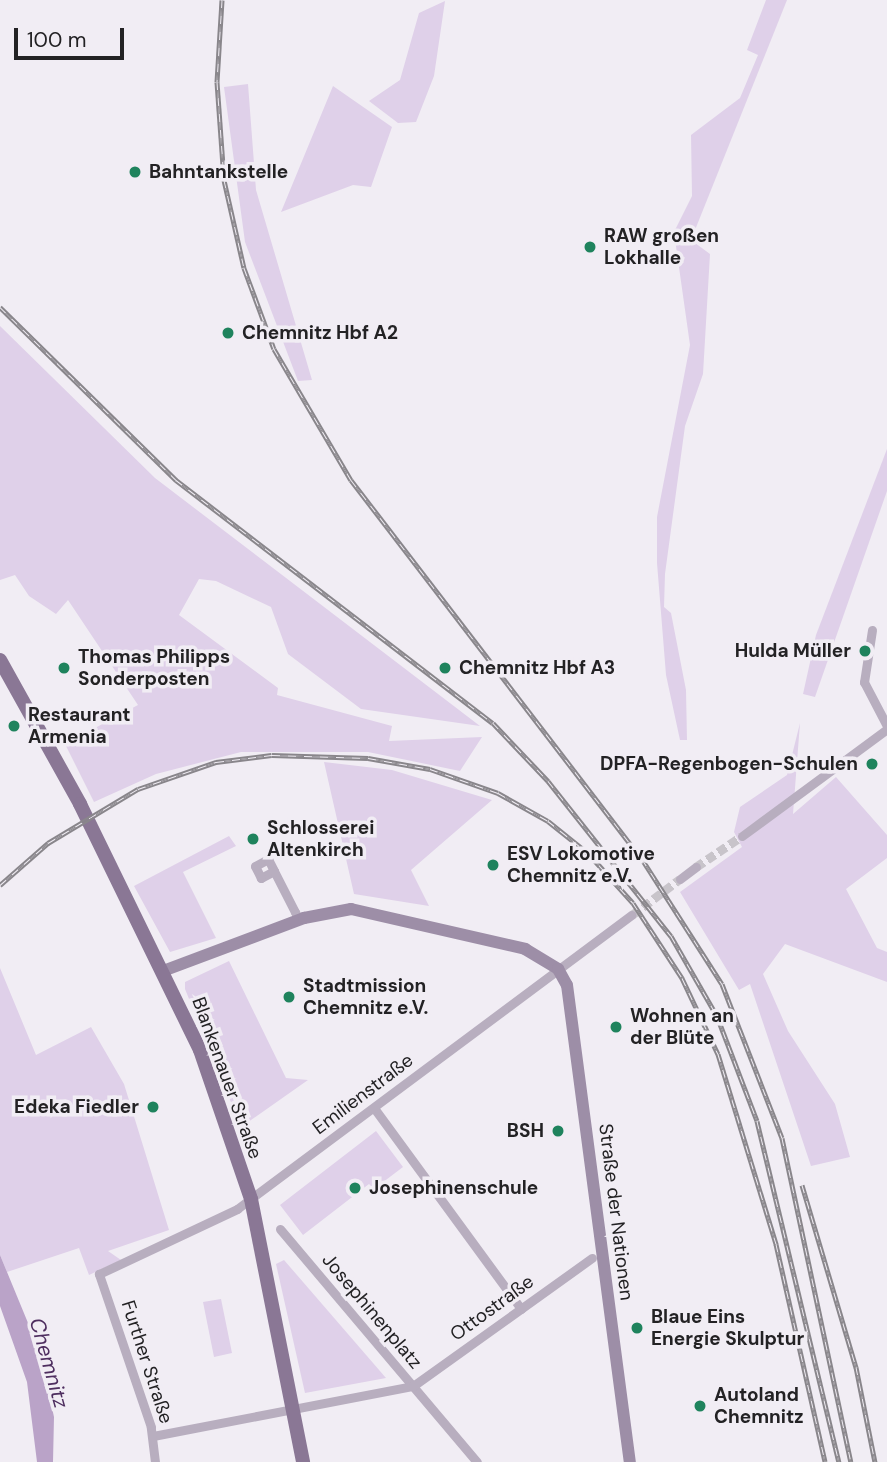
<!DOCTYPE html>
<html>
<head>
<meta charset="utf-8">
<style>
  body { margin:0 }
  #map { position:relative; width:887px; height:1462px; overflow:hidden; background:#f1edf4; font-family:"DM Sans",sans-serif }
  div>[style] { position:absolute }
  .green>* { inset:0; background:#dfd0e9 }
  .water>* { inset:0; background:#baa3c8 }
  .street-tunnel>* { height:9px; margin-top:-4.5px; transform-origin:0; background:repeating-linear-gradient(90deg,#c8c4ca 0 9px,transparent 0 13.5px) }
  .street>* { height:9px; margin:-4.5px; padding:0 4.5px; transform-origin:4.5px; border-radius:4.5px; background:#b8aebf }
  .secondary>* { height:12px; margin:-6px; padding:0 6px; transform-origin:6px; border-radius:6px; background:#9d8ea7 }
  .primary>* { height:14px; margin:-7px; padding:0 7px; transform-origin:7px; border-radius:7px; background:#8a7795 }
  .rail>* { height:5px; margin-top:-2.5px; transform-origin:0; background:repeating-linear-gradient(90deg,#f1edf4 0 8px,#89868b 0 16px); box-sizing:border-box; border-block:2px solid #89868b }
  .dots>* { width:19px; height:19px; translate:-50% -50%; box-sizing:border-box; border:4px solid #f1edf4; border-radius:50% }
  span { translate:-50% -50%; white-space:nowrap; text-align:center; line-height:1.15; -webkit-text-stroke:7px #f1edf4; paint-order:stroke }
  .poi-label { font-size:19px; color:#232224; font-weight:700 }
  .left { translate:0 -50%; text-align:left }
  .right { translate:-100% -50%; text-align:right }
  .street-label { font-size:19px; color:#232224 }
  .water-label { font-size:21px; color:#4e2e5f; font-style:italic }
  .scale { position:absolute; left:14px; top:28px; width:110px; height:32px; box-sizing:border-box; border:4px solid #232224; border-top:0; padding-left:9px; font-size:21px; line-height:24px; white-space:nowrap; color:#232224; -webkit-text-stroke:5px #f1edf4; paint-order:stroke }
</style>
</head>
<body>
<div id="map">
  <div class="green">
    <div style="clip-path:polygon(766px 0,787px 0,691px 240px,710px 254px,703px 374px,685px 426px,665px 574px,664px 607px,671px 613px,686px 690px,687px 740px,680px 740px,666px 675px,657px 563px,657px 517px,690px 345px,674px 232px,692px 196px,691px 135px,740px 98px,758px 55px,747px 50px)"></div>
    <div style="clip-path:polygon(445px 1px,434px 76px,416px 122px,398px 123px,369px 101px,400px 80px,419px 13px)"></div>
    <div style="clip-path:polygon(248px 84px,256px 190px,312px 380px,298px 381px,245px 242px,224px 87px)"></div>
    <div style="clip-path:polygon(333px 86px,392px 127px,371px 187px,353px 185px,281px 212px)"></div>
    <div style="clip-path:polygon(0 326px,155px 478px,480px 726px,361px 709px,288px 654px,271px 607px,216px 581px,199px 579px,179px 615px,278px 688px,277px 695px,392px 726px,389px 741px,482px 737px,460px 771px,368px 752px,241px 752px,156px 774px,94px 802px,65px 744px,138px 705px,68px 600px,56px 614px,29px 596px,15px 575px,0 580px)"></div>
    <div style="clip-path:polygon(887px 449px,887px 491px,815px 697px,803px 694px,816px 635px)"></div>
    <div style="clip-path:polygon(800px 723px,793px 814px,836px 777px,887px 835px,887px 858px,846px 889px,877px 948px,887px 952px,887px 982px,785px 944px,763px 974px,788px 1031px,835px 1104px,850px 1157px,811px 1166px,750px 984px,739px 990px,680px 892px,742px 847px,734px 832px,740px 807px,787px 775px)"></div>
    <div style="clip-path:polygon(324px 762px,392px 770px,492px 800px,411px 870px,429px 906px,354px 894px)"></div>
    <div style="clip-path:polygon(229px 836px,236px 846px,183px 872px,216px 938px,170px 952px,134px 886px)"></div>
    <div style="clip-path:polygon(229px 961px,286px 1078px,308px 1080px,241px 1127px,185px 989px,185px 982px)"></div>
    <div style="clip-path:polygon(0 968px,36px 1055px,91px 1027px,124px 1084px,169px 1230px,108px 1251px,121px 1260px,89px 1275px,79px 1248px,7px 1272px,0 1255px)"></div>
    <div style="clip-path:polygon(376px 1131px,403px 1167px,374px 1189px,369px 1184px,303px 1235px,280px 1205px)"></div>
    <div style="clip-path:polygon(284px 1260px,386px 1378px,305px 1393px,276px 1264px)"></div>
    <div style="clip-path:polygon(221px 1299px,232px 1353px,214px 1357px,203px 1302px)"></div>
  </div>
  <div class="water">
    <div style="clip-path:polygon(0 1255px,40px 1352px,54px 1417px,53px 1462px,37px 1462px,27px 1382px,0 1306px)"></div>
  </div>
  <div class="street-tunnel">
    <div style="left:696px;top:867px;width:55px;rotate:-34deg"></div>
    <div style="left:632px;top:915px;width:60px;rotate:-36.9deg"></div>
  </div>
  <div class="street">
    <div style="left:872px;top:630px;width:53px;rotate:98.7deg"></div>
    <div style="left:864px;top:682px;width:50px;rotate:62.4deg"></div>
    <div style="left:742px;top:836px;width:180px;rotate:-36.4deg"></div>
    <div style="left:274px;top:871px;width:15px;rotate:152deg"></div>
    <div style="left:261px;top:878px;width:13px;rotate:-117deg"></div>
    <div style="left:255px;top:866px;width:15px;rotate:-28deg"></div>
    <div style="left:268px;top:859px;width:13px;rotate:63deg"></div>
    <div style="left:274px;top:871px;width:46px;rotate:62.9deg"></div>
    <div style="left:295px;top:912px;width:9px;rotate:63deg"></div>
    <div style="left:680px;top:879px;width:20px;rotate:-37deg"></div>
    <div style="left:374px;top:1108px;width:249px;rotate:53.8deg"></div>
    <div style="left:280px;top:1229px;width:305px;rotate:49.8deg"></div>
    <div style="left:153px;top:1436px;width:265px;rotate:-10.9deg"></div>
    <div style="left:413px;top:1386px;width:220px;rotate:-35.6deg"></div>
    <div style="left:155px;top:1462px;width:35px;rotate:-97deg"></div>
    <div style="left:151px;top:1427px;width:162px;rotate:-108.8deg"></div>
    <div style="left:99px;top:1274px;width:153px;rotate:-25.2deg"></div>
    <div style="left:237px;top:1209px;width:492px;rotate:-36.7deg"></div>
  </div>
  <div class="secondary">
    <div style="left:163px;top:971px;width:151px;rotate:-20.6deg"></div>
    <div style="left:304px;top:918px;width:48px;rotate:-10.8deg"></div>
    <div style="left:351px;top:909px;width:179px;rotate:12.9deg"></div>
    <div style="left:525px;top:949px;width:39px;rotate:31deg"></div>
    <div style="left:558px;top:969px;width:18px;rotate:61deg"></div>
    <div style="left:567px;top:985px;width:481px;rotate:82.5deg"></div>
  </div>
  <div class="primary">
    <div style="left:0;top:660px;width:165px;rotate:60.9deg"></div>
    <div style="left:80px;top:804px;width:274px;rotate:64deg"></div>
    <div style="left:200px;top:1050px;width:157px;rotate:71.1deg"></div>
    <div style="left:251px;top:1199px;width:268px;rotate:78.8deg"></div>
  </div>
  <div class="rail">
    <div style="left:222px;top:0;width:82px;rotate:93.5deg"></div>
    <div style="left:217px;top:82px;width:98px;rotate:85.9deg"></div>
    <div style="left:224px;top:180px;width:90px;rotate:77.2deg"></div>
    <div style="left:244px;top:268px;width:86px;rotate:69.7deg"></div>
    <div style="left:274px;top:349px;width:152px;rotate:59.6deg"></div>
    <div style="left:351px;top:480px;width:478px;rotate:52.5deg"></div>
    <div style="left:642px;top:859px;width:148px;rotate:57.4deg"></div>
    <div style="left:722px;top:984px;width:165px;rotate:68.7deg"></div>
    <div style="left:782px;top:1138px;width:331px;rotate:78deg"></div>
    <div style="left:0;top:307px;width:247px;rotate:44.5deg"></div>
    <div style="left:176px;top:480px;width:399px;rotate:37.5deg"></div>
    <div style="left:493px;top:723px;width:80px;rotate:46.5deg"></div>
    <div style="left:548px;top:781px;width:198px;rotate:51.6deg"></div>
    <div style="left:671px;top:936px;width:92px;rotate:60.1deg"></div>
    <div style="left:717px;top:1016px;width:112px;rotate:69.1deg"></div>
    <div style="left:757px;top:1121px;width:351px;rotate:76.5deg"></div>
    <div style="left:0;top:885px;width:64px;rotate:-41.2deg"></div>
    <div style="left:48px;top:843px;width:105px;rotate:-31deg"></div>
    <div style="left:138px;top:789px;width:83px;rotate:-19.1deg"></div>
    <div style="left:216px;top:762px;width:56px;rotate:-7.1deg"></div>
    <div style="left:272px;top:755px;width:96px;rotate:1.8deg"></div>
    <div style="left:368px;top:758px;width:63px;rotate:10.1deg"></div>
    <div style="left:430px;top:769px;width:72px;rotate:19.4deg"></div>
    <div style="left:498px;top:793px;width:57px;rotate:29.2deg"></div>
    <div style="left:548px;top:821px;width:51px;rotate:38.7deg"></div>
    <div style="left:588px;top:853px;width:67px;rotate:48deg"></div>
    <div style="left:633px;top:903px;width:90px;rotate:56.8deg"></div>
    <div style="left:682px;top:978px;width:84px;rotate:64.7deg"></div>
    <div style="left:718px;top:1054px;width:199px;rotate:73deg"></div>
    <div style="left:776px;top:1244px;width:223px;rotate:77.3deg"></div>
    <div style="left:802px;top:1185px;width:190px;rotate:73.5deg"></div>
    <div style="left:856px;top:1367px;width:97px;rotate:78.7deg"></div>
  </div>
  <div class="dots">
    <div style="left:135px;top:172px;background:#1f835d"></div>
    <div style="left:590px;top:247px;background:#1f835d"></div>
    <div style="left:228px;top:333px;background:#1f835d"></div>
    <div style="left:865px;top:651px;background:#1f835d"></div>
    <div style="left:64px;top:668px;background:#1f835d"></div>
    <div style="left:445px;top:668px;background:#1f835d"></div>
    <div style="left:14px;top:726px;background:#1f835d"></div>
    <div style="left:872px;top:764px;background:#1f835d"></div>
    <div style="left:253px;top:839px;background:#1f835d"></div>
    <div style="left:493px;top:865px;background:#1f835d"></div>
    <div style="left:289px;top:997px;background:#1f835d"></div>
    <div style="left:616px;top:1027px;background:#1f835d"></div>
    <div style="left:153px;top:1107px;background:#1f835d"></div>
    <div style="left:558px;top:1131px;background:#1f835d"></div>
    <div style="left:355px;top:1188px;background:#1f835d"></div>
    <div style="left:637px;top:1328px;background:#1f835d"></div>
    <div style="left:700px;top:1406px;background:#1f835d"></div>
  </div>
  <div class="poi-label">
    <span class="left" style="left:149px;top:172px">Bahntankstelle</span>
    <span class="left" style="left:604px;top:247px">RAW großen<br>Lokhalle</span>
    <span class="left" style="left:242px;top:333px">Chemnitz Hbf A2</span>
    <span class="right" style="left:851px;top:651px">Hulda Müller</span>
    <span class="left" style="left:78px;top:668px">Thomas Philipps<br>Sonderposten</span>
    <span class="left" style="left:459px;top:668px">Chemnitz Hbf A3</span>
    <span class="left" style="left:28px;top:726px">Restaurant<br>Armenia</span>
    <span class="right" style="left:858px;top:764px">DPFA-Regenbogen-Schulen</span>
    <span class="left" style="left:267px;top:839px">Schlosserei<br>Altenkirch</span>
    <span class="left" style="left:507px;top:865px">ESV Lokomotive<br>Chemnitz e.V.</span>
    <span class="left" style="left:303px;top:997px">Stadtmission<br>Chemnitz e.V.</span>
    <span class="left" style="left:630px;top:1027px">Wohnen an<br>der Blüte</span>
    <span class="right" style="left:139px;top:1107px">Edeka Fiedler</span>
    <span class="right" style="left:544px;top:1131px">BSH</span>
    <span class="left" style="left:369px;top:1188px">Josephinenschule</span>
    <span class="left" style="left:651px;top:1328px">Blaue Eins<br>Energie Skulptur</span>
    <span class="left" style="left:714px;top:1406px">Autoland<br>Chemnitz</span>
  </div>
  <div class="street-label">
    <span style="left:227px;top:1078px;rotate:70deg">Blankenauer Straße</span>
    <span style="left:363px;top:1094px;rotate:-37deg">Emilienstraße</span>
    <span style="left:616px;top:1212px;rotate:83deg">Straße der Nationen</span>
    <span style="left:492px;top:1308px;rotate:-36deg">Ottostraße</span>
    <span style="left:372px;top:1311px;rotate:50deg">Josephinenplatz</span>
    <span style="left:147px;top:1362px;rotate:72deg">Further Straße</span>
  </div>
  <div class="water-label">
    <span style="left:49px;top:1363px;rotate:74deg">Chemnitz</span>
  </div>
  <div class="scale">100 m</div>
</div>
</body>
</html>
